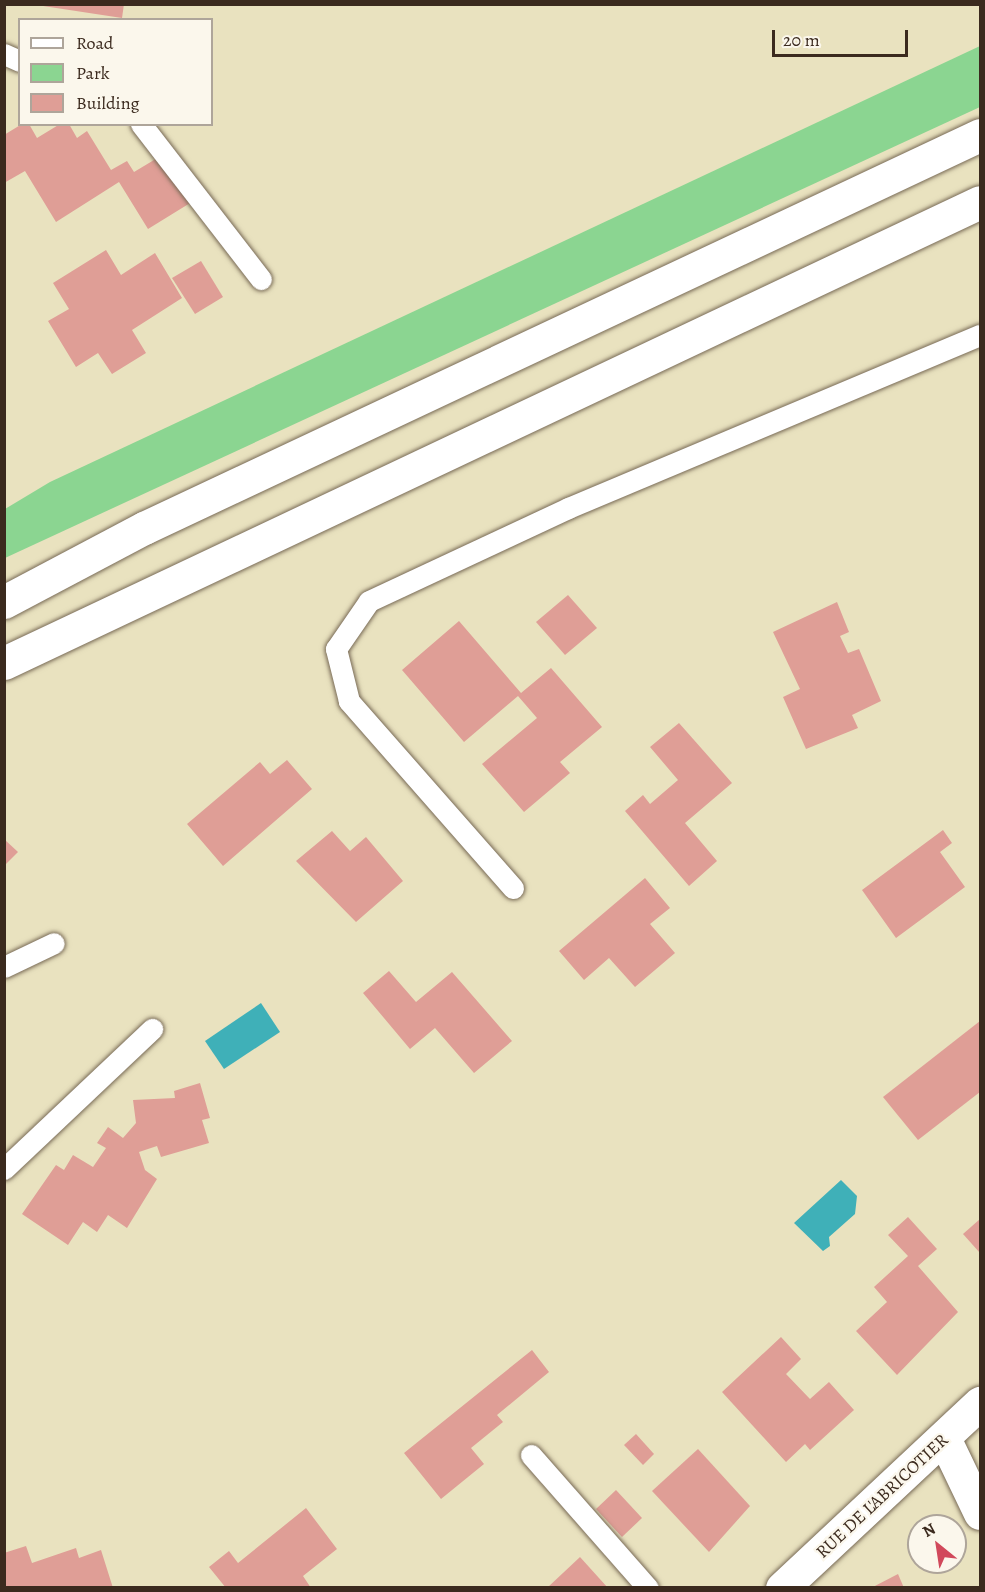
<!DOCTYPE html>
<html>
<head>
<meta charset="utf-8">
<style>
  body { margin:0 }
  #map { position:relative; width:985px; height:1592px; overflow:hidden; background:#e9e2bf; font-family:Alegreya,serif }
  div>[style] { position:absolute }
  .green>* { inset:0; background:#8bd591 }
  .water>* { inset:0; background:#3fb0b8 }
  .building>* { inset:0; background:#df9e96 }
  .roads { filter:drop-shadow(0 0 2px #786a56) drop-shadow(0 0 2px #786a56) }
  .service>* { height:21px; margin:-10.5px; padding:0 10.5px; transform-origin:10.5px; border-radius:10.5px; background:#fff }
  .minor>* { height:33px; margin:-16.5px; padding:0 16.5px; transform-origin:16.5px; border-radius:16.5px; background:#fff }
  .secondary>* { height:33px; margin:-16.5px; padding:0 16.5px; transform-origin:16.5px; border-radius:16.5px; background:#fff }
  span { translate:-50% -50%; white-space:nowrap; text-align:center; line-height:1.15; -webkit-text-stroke:4.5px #fbf7ec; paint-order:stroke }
  .street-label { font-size:18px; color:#3b2a1e }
  .frame { position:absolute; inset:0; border:6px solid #3b2a1e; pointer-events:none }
  .legend { position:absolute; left:18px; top:18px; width:195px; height:108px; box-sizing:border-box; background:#fbf7ec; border:2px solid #aea59a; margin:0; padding:8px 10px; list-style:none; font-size:18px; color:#3b2a1e }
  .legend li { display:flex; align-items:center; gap:12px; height:30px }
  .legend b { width:30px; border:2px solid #aea59a }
  .north { position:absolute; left:907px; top:1514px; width:60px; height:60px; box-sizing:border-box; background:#fbf7ec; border:2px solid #aea59a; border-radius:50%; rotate:330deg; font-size:16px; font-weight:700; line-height:24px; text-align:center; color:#3b2a1e }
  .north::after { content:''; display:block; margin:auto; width:21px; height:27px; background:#d1495b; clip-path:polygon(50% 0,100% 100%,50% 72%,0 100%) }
  .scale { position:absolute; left:772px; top:30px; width:136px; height:27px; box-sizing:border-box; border:3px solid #3b2a1e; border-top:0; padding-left:8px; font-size:18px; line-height:21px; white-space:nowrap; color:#3b2a1e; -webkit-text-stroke:4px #fbf7ec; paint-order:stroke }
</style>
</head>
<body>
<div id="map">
  <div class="green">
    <div style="clip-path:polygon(980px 46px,980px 107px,5px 558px,5px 509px,50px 482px)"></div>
  </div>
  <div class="water">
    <div style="clip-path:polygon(261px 1003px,280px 1032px,224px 1069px,205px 1041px)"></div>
    <div style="clip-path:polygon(841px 1180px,857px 1196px,855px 1214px,829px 1237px,830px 1246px,823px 1251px,794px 1223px)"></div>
  </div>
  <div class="building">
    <div style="clip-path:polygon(30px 4px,124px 4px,122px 18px)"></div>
    <div style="clip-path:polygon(22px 124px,29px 124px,37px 138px,60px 124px,69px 124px,77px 138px,87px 131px,111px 170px,127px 161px,134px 172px,159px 157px,195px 200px,148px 229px,119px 182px,56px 222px,25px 171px,4px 183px,4px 135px)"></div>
    <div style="clip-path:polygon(106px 250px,121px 275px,155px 253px,182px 298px,132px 330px,146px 353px,112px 374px,98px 353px,76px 367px,48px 321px,69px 309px,53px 283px)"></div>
    <div style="clip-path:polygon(201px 261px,223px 297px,195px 314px,172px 278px)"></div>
    <div style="clip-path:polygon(568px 595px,597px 628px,565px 655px,536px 622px)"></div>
    <div style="clip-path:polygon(837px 602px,849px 632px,840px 636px,848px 653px,859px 649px,881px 701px,852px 715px,858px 728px,806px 749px,783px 697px,800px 689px,773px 632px)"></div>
    <div style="clip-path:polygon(459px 621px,521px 693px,551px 668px,602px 727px,560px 762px,570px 773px,524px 812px,482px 764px,537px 718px,518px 696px,464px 742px,402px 670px)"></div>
    <div style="clip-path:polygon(679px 723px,732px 783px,685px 823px,717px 861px,689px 886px,625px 811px,643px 795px,650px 804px,678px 780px,650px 747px)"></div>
    <div style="clip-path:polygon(287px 760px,312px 789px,223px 866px,187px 824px,260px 762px,270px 774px)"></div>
    <div style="clip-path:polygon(943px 830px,952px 843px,940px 852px,965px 887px,896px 938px,862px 890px)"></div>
    <div style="clip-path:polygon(332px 831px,350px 851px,366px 837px,403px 881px,356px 922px,296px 861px)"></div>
    <div style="clip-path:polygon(4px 839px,18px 852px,4px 866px)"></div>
    <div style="clip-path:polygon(645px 878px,670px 908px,650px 924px,675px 953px,635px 987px,609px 958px,584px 980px,559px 951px)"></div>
    <div style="clip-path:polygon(389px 971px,416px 1002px,452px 972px,512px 1041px,474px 1073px,435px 1028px,410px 1049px,363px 993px)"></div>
    <div style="clip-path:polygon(980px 1021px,980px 1092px,918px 1140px,883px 1097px)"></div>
    <div style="clip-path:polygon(200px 1083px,210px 1118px,202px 1120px,209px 1143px,161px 1157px,157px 1146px,139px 1152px,145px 1170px,157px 1179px,127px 1228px,108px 1215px,97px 1232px,83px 1222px,68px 1245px,22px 1214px,56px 1165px,64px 1170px,73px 1155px,93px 1167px,106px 1148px,97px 1143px,108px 1127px,123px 1138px,136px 1123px,133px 1100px,175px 1098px,174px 1091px)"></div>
    <div style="clip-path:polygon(908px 1217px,937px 1249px,918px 1266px,958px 1312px,897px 1375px,856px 1331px,887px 1302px,874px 1287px,908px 1256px,888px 1235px)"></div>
    <div style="clip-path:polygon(980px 1219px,980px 1253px,963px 1234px)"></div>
    <div style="clip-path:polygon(781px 1337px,801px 1359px,786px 1374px,810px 1399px,829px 1382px,854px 1410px,810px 1450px,805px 1444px,786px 1462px,722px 1392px)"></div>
    <div style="clip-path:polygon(532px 1350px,549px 1372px,497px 1415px,503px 1422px,471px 1448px,484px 1464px,441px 1499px,404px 1453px)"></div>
    <div style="clip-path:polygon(636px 1434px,654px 1454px,643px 1465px,624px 1445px)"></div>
    <div style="clip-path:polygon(698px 1449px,750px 1506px,709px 1552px,652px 1491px)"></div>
    <div style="clip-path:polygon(616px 1490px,642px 1518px,622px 1537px,596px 1509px)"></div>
    <div style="clip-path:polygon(306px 1508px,337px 1549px,303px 1576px,311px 1588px,226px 1588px,209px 1567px,229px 1551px,238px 1563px)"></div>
    <div style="clip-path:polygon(26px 1546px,32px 1563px,76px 1548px,79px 1558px,101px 1550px,113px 1588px,4px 1588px,4px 1553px)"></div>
    <div style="clip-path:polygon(580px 1557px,608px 1588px,547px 1588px)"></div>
    <div style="clip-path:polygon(898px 1574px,904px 1588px,871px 1588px)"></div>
  </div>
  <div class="roads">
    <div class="service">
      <div style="left:4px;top:54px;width:17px;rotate:24deg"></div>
      <div style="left:141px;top:124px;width:196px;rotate:52.3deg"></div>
      <div style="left:513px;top:888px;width:249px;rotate:-131.3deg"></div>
      <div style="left:349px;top:701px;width:54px;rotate:-104deg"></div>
      <div style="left:336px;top:649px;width:58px;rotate:-55.5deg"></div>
      <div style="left:369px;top:601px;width:220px;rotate:-25deg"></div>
      <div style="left:568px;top:508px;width:447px;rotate:-22.8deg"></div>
      <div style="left:4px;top:967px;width:55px;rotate:-25.6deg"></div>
      <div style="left:4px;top:1169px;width:204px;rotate:-43.4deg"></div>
      <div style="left:531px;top:1455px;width:177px;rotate:48.7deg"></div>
    </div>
    <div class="minor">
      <div style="left:944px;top:1438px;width:83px;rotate:64.4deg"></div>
      <div style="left:782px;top:1588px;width:271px;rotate:-43.1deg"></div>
    </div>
    <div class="secondary">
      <div style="left:4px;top:602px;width:158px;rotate:-27.9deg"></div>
      <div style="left:144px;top:528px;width:924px;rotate:-25.18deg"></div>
      <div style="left:4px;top:663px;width:1079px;rotate:-25.28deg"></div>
    </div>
  </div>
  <div class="street-label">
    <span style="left:882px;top:1496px;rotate:-43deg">RUE DE L'ABRICOTIER</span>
  </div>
  <div class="frame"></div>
  <ul class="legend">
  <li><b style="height:8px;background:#fff"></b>Road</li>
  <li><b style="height:16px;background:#8bd591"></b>Park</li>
  <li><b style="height:16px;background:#df9e96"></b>Building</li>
  </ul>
  <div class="north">N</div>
  <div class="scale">20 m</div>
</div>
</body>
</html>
